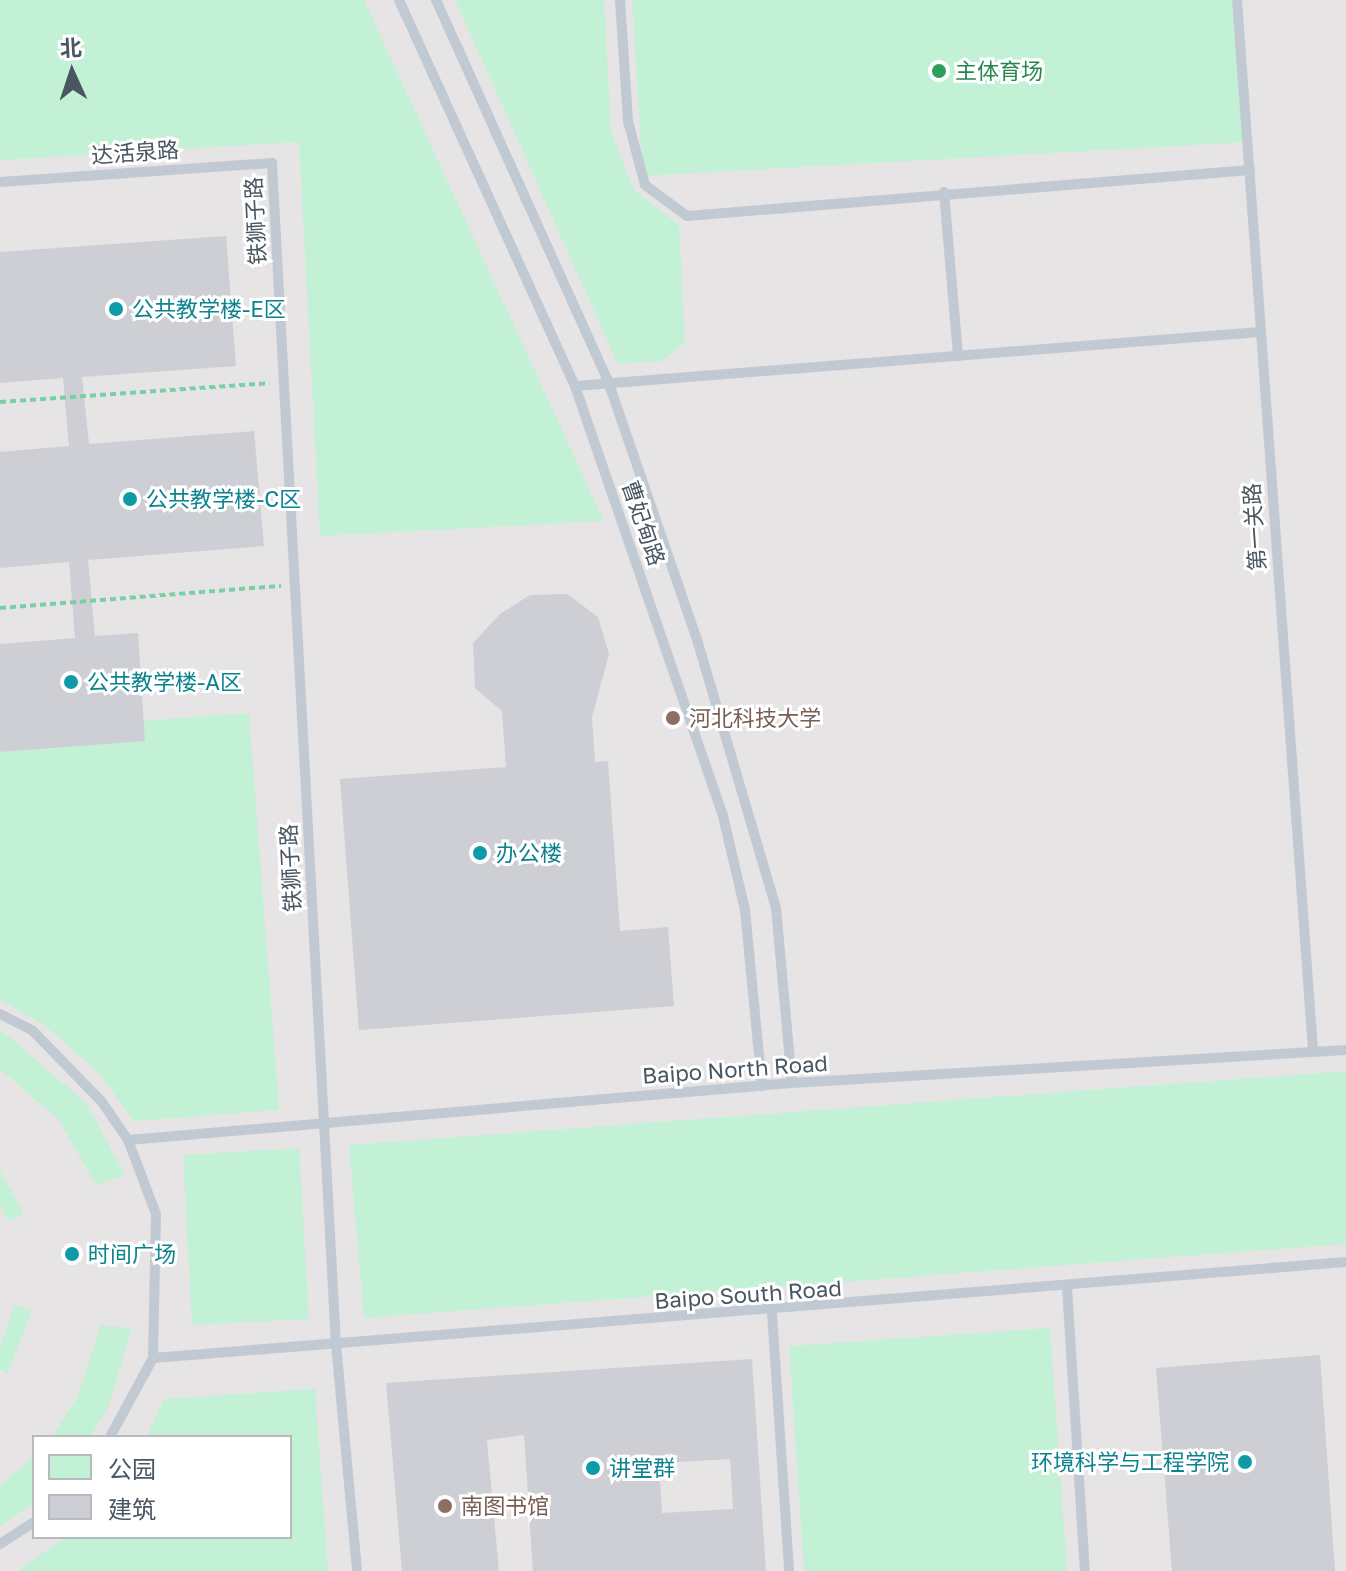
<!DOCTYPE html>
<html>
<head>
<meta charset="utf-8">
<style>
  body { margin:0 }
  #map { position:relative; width:1346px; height:1571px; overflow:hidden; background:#f5f3f3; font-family:"Golos Text","Noto Sans SC",sans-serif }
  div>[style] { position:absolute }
  .education>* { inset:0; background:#e6e4e5 }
  .green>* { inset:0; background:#c3f1d5 }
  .building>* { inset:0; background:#cdcfd5 }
  .path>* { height:4px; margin-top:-2px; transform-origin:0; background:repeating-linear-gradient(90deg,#7ad0a6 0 6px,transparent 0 10px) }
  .lane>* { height:10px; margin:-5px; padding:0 5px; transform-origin:5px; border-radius:5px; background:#c1cad2 }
  .dots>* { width:22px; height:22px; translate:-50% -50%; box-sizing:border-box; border:4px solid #fff; border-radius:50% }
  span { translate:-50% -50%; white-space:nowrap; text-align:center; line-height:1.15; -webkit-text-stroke:6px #fff; paint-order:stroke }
  .leisure-label { font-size:22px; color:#27864d }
  .left { translate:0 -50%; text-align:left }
  .street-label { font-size:22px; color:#4a5661 }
  .culture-label { font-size:22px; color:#0d838f }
  .right { translate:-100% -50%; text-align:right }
  .education-label { font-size:22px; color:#785e54 }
  .legend { position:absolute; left:32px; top:1435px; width:260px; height:104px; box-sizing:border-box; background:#fff; border:2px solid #b7bbc0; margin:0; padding:10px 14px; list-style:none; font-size:24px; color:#4a5661 }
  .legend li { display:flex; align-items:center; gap:16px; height:40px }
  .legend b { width:40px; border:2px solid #b7bbc0 }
  .north { position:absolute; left:32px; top:32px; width:80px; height:80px; -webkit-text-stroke:6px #fff; paint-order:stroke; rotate:357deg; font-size:22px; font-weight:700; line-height:32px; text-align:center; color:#4a5661 }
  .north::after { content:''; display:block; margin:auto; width:28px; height:36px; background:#4a5661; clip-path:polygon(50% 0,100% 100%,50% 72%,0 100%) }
</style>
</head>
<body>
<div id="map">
  <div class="education">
    <div style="clip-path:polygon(evenodd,0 0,1346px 0,1346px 1571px,0 1571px,0 0,34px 1437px,290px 1437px,290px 1537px,34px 1537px,34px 1437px)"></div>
  </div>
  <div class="green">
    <div style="clip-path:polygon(0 0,364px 0,604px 521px,320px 536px,299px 142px,0 160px)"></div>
    <div style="clip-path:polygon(455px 0,604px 0,611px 132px,634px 190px,679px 225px,685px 342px,662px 361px,618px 364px)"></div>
    <div style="clip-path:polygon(632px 0,1237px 0,1248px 142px,643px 176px)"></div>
    <div style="clip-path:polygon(249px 713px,279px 1110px,134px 1121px,97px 1071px,43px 1024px,0 1000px,0 752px,145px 741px,144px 721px)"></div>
    <div style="clip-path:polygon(0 1029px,86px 1103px,125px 1175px,96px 1185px,59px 1120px,0 1069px)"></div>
    <div style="clip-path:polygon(1346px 1071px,1346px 1244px,364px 1318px,349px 1145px)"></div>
    <div style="clip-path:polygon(299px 1148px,309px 1319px,192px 1325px,183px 1155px)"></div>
    <div style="clip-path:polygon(0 1171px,24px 1214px,8px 1221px,0 1205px)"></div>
    <div style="clip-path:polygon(14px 1305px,32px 1310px,7px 1374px,0 1369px,0 1349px)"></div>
    <div style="clip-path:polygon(101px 1325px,132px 1329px,108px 1407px,90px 1437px,52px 1437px,78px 1396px)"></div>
    <div style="clip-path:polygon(1050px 1328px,1067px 1571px,804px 1571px,789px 1346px)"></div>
    <div style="clip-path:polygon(315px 1389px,328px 1571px,17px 1571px,66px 1537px,290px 1537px,290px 1437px,147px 1437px,164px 1399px)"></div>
    <div style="clip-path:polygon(34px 1456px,34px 1503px,0 1526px,0 1486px)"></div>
  </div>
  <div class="building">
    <div style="clip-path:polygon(226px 236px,236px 366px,82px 377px,89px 444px,254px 431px,264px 546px,88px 560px,95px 636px,138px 633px,145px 741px,0 752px,0 644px,75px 638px,69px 562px,0 568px,0 452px,69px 446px,63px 378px,0 383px,0 252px)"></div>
    <div style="clip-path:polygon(567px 594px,598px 617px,609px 654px,592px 717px,595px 762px,608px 761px,620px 931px,668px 927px,674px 1006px,359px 1030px,340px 779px,506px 767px,502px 711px,475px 688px,473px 643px,500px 614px,530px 595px)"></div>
    <div style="clip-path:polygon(1320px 1355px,1335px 1571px,1172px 1571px,1156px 1368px)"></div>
    <div style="clip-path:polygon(evenodd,752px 1359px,766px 1571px,533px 1571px,524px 1435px,487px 1440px,499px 1571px,402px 1571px,386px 1383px,752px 1359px,730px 1459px,733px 1509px,662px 1513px,659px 1463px,730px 1459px)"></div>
  </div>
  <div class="path">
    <div style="left:0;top:402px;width:270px;rotate:-4deg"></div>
    <div style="left:0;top:608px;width:282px;rotate:-4.5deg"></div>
  </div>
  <div class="lane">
    <div style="left:399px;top:0;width:424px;rotate:65.5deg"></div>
    <div style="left:575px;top:386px;width:455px;rotate:71deg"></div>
    <div style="left:723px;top:816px;width:97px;rotate:76.8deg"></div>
    <div style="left:745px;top:910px;width:177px;rotate:84.5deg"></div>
    <div style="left:436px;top:0;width:421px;rotate:65.7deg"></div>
    <div style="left:609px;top:384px;width:274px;rotate:71deg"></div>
    <div style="left:698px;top:643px;width:276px;rotate:73.6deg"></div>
    <div style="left:776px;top:908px;width:176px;rotate:84.8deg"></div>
    <div style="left:620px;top:0;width:121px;rotate:86.2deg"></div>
    <div style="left:628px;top:121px;width:66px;rotate:75.1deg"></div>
    <div style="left:645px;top:185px;width:52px;rotate:36.4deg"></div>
    <div style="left:687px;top:216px;width:565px;rotate:-4.67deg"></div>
    <div style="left:1237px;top:0;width:1054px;rotate:85.86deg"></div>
    <div style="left:0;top:182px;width:273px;rotate:-4deg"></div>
    <div style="left:272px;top:163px;width:1183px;rotate:86.9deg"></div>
    <div style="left:336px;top:1344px;width:228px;rotate:84.7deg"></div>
    <div style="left:944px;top:192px;width:165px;rotate:85.1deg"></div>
    <div style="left:575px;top:386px;width:687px;rotate:-4.51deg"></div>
    <div style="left:0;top:1014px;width:37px;rotate:27deg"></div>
    <div style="left:33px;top:1031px;width:99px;rotate:45.8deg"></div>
    <div style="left:102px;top:1102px;width:46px;rotate:55.6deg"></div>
    <div style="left:128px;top:1140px;width:79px;rotate:69.3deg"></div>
    <div style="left:156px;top:1214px;width:144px;rotate:91.2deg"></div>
    <div style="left:153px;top:1358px;width:90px;rotate:118.6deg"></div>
    <div style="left:128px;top:1140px;width:666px;rotate:-4.91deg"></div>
    <div style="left:792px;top:1083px;width:555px;rotate:-3.41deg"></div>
    <div style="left:1067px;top:1287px;width:285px;rotate:86.4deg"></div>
    <div style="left:772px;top:1313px;width:259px;rotate:86.2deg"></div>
    <div style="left:153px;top:1358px;width:1197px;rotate:-4.6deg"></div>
    <div style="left:0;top:1544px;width:40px;rotate:-32.9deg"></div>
  </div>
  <div class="dots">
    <div style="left:939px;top:71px;background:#2e9e5b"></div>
    <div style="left:116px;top:309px;background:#0f9aa8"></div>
    <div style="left:130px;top:499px;background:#0f9aa8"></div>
    <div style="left:71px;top:682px;background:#0f9aa8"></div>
    <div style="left:673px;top:718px;background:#8d6e63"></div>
    <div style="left:480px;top:853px;background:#0f9aa8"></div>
    <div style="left:72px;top:1254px;background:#0f9aa8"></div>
    <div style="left:1245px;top:1462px;background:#0f9aa8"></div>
    <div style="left:593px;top:1468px;background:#0f9aa8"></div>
    <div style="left:445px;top:1506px;background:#8d6e63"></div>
  </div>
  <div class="leisure-label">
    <span class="left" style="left:955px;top:71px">主体育场</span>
  </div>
  <div class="street-label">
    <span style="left:135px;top:152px;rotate:-4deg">达活泉路</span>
    <span style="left:255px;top:221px;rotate:-93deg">铁狮子路</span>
    <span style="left:644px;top:523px;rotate:71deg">曹妃甸路</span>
    <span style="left:1254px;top:527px;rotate:-94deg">第一关路</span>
    <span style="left:290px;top:868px;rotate:-93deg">铁狮子路</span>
    <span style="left:735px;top:1069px;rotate:-4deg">Baipo North Road</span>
    <span style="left:748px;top:1294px;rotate:-4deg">Baipo South Road</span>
  </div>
  <div class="culture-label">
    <span class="left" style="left:132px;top:309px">公共教学楼-E区</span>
    <span class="left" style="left:146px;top:499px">公共教学楼-C区</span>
    <span class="left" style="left:87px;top:682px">公共教学楼-A区</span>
    <span class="left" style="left:496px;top:853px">办公楼</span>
    <span class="left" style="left:88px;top:1254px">时间广场</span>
    <span class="right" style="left:1229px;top:1462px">环境科学与工程学院</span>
    <span class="left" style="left:609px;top:1468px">讲堂群</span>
  </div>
  <div class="education-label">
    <span class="left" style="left:689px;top:718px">河北科技大学</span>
    <span class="left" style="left:461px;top:1506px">南图书馆</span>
  </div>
  <ul class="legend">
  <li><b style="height:22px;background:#c3f1d5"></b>公园</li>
  <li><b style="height:22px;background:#cdcfd5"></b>建筑</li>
  </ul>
  <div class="north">北</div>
</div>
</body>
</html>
